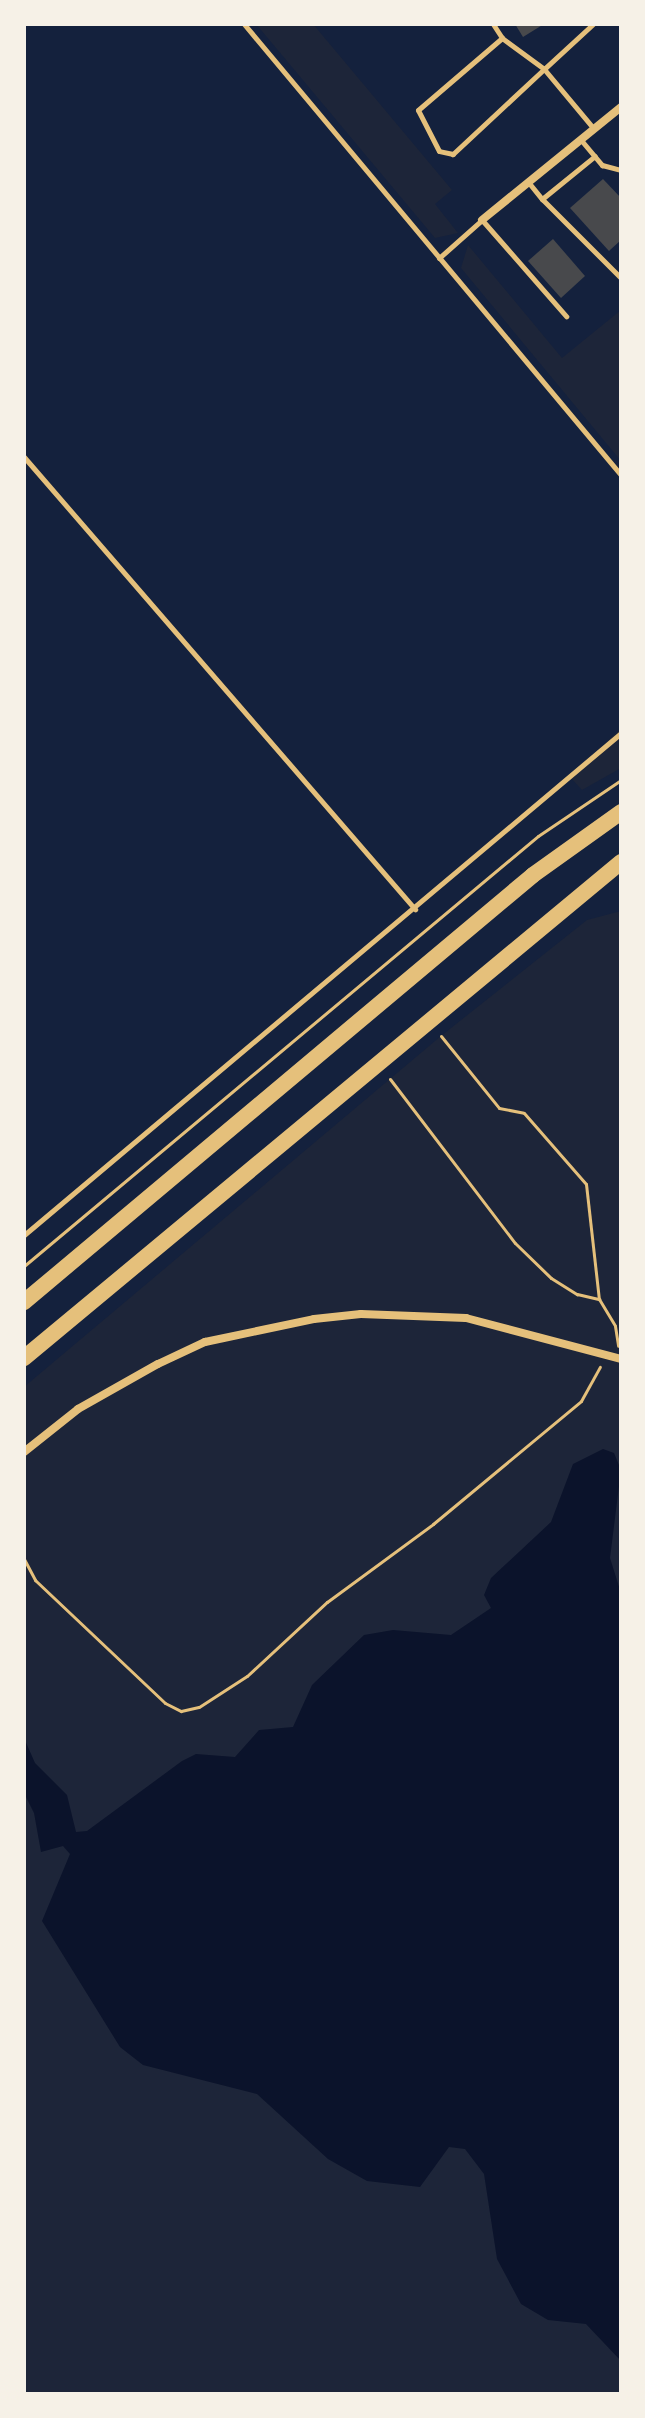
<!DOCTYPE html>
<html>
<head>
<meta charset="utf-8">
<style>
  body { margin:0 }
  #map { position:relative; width:645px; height:2418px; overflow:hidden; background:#14213d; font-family:Jost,sans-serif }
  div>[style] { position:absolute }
  .green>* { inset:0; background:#1d2539 }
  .water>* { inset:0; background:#0b132b }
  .building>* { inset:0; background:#48494c }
  .path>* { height:3px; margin:-1.5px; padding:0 1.5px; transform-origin:1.5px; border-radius:1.5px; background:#e5c07b }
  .service>* { height:5px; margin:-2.5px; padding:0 2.5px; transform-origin:2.5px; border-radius:2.5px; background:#e5c07b }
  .minor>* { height:8px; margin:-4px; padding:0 4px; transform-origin:4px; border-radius:4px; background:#e5c07b }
  .secondary>* { height:16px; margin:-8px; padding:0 8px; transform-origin:8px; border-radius:8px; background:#e5c07b }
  span { translate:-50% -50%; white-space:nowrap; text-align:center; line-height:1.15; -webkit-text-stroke:8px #f6f1e7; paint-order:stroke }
  .frame { position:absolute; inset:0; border:26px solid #f6f1e7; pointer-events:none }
</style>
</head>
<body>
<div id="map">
  <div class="green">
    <div style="clip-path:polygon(256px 24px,313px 24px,452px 190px,435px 204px,458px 233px,435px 238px)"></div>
    <div style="clip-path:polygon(468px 245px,562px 358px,621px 310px,621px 461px,461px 268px)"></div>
    <div style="clip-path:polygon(621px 728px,621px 768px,582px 790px,570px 777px)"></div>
    <div style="clip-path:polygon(621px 911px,621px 2394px,24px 2394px,24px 1387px,441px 1036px,587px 920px)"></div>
  </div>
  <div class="water">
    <div style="clip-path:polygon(603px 1449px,614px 1453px,621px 1470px,610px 1558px,621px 1593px,621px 2361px,586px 2324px,548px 2320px,521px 2304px,497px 2259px,484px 2174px,465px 2149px,449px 2147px,420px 2187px,367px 2181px,328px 2159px,257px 2094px,143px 2065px,120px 2047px,42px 1921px,70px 1854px,63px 1846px,41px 1852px,34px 1813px,24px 1793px,24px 1738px,35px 1763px,67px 1795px,76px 1832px,87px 1831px,182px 1761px,196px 1754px,235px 1757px,259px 1730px,293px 1727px,312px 1685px,364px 1635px,393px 1630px,451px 1635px,491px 1608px,484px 1595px,491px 1578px,551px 1522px,573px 1464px)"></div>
  </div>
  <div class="building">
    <div style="clip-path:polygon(515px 24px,544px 24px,523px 37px)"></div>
    <div style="clip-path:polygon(603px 179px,621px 198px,621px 240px,609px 251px,570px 208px)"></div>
    <div style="clip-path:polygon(553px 239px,585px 276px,561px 298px,528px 261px)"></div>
  </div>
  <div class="path">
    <div style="left:441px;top:1036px;width:92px;rotate:51.1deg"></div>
    <div style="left:499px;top:1108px;width:25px;rotate:11deg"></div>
    <div style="left:524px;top:1113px;width:94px;rotate:48.9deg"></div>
    <div style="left:586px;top:1184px;width:116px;rotate:83.6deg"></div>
    <div style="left:599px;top:1299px;width:31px;rotate:59deg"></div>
    <div style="left:615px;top:1326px;width:20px;rotate:81deg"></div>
    <div style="left:390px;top:1079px;width:206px;rotate:52.7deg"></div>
    <div style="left:515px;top:1243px;width:50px;rotate:44.2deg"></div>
    <div style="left:551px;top:1278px;width:31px;rotate:32deg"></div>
    <div style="left:577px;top:1294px;width:23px;rotate:13deg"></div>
    <div style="left:24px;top:1266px;width:670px;rotate:-39.92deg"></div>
    <div style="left:538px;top:836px;width:100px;rotate:-34deg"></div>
    <div style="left:24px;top:1559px;width:24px;rotate:62deg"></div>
    <div style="left:35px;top:1580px;width:179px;rotate:43.4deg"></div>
    <div style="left:165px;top:1703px;width:18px;rotate:27deg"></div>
    <div style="left:181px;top:1711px;width:18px;rotate:-13deg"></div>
    <div style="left:199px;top:1707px;width:57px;rotate:-32.9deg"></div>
    <div style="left:247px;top:1676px;width:109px;rotate:-42.8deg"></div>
    <div style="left:327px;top:1602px;width:132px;rotate:-36.3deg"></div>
    <div style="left:433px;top:1524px;width:192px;rotate:-39.7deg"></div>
    <div style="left:581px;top:1401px;width:39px;rotate:-61deg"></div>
  </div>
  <div class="service">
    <div style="left:244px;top:24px;width:588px;rotate:50.11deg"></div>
    <div style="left:493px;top:24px;width:17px;rotate:57deg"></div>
    <div style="left:502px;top:38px;width:52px;rotate:36.4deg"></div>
    <div style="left:544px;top:69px;width:125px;rotate:137deg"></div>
    <div style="left:453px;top:154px;width:14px;rotate:-168deg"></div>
    <div style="left:439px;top:151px;width:46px;rotate:-117.1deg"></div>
    <div style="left:418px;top:110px;width:111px;rotate:-40.6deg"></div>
    <div style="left:593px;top:24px;width:67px;rotate:137.4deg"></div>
    <div style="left:544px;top:69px;width:78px;rotate:50.2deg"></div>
    <div style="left:581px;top:140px;width:33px;rotate:50deg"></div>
    <div style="left:602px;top:165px;width:20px;rotate:15deg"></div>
    <div style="left:529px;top:183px;width:21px;rotate:51deg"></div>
    <div style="left:542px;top:199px;width:68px;rotate:-39.1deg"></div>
    <div style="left:542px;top:199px;width:112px;rotate:45deg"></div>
    <div style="left:439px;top:258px;width:57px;rotate:-41.5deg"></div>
    <div style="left:482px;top:220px;width:128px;rotate:48.8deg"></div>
    <div style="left:24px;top:457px;width:598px;rotate:49.14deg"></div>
    <div style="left:24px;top:1235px;width:780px;rotate:-40.06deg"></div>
  </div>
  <div class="minor">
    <div style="left:482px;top:220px;width:179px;rotate:-39.1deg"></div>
    <div style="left:24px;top:1452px;width:69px;rotate:-38.5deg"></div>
    <div style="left:78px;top:1409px;width:92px;rotate:-29.4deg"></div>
    <div style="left:158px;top:1364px;width:52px;rotate:-25.1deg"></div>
    <div style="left:205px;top:1342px;width:111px;rotate:-11.9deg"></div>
    <div style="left:314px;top:1319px;width:47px;rotate:-6.1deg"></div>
    <div style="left:361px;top:1314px;width:105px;rotate:2.2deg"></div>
    <div style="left:466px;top:1318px;width:160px;rotate:14.8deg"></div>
  </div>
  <div class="secondary">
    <div style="left:24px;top:1302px;width:664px;rotate:-39.99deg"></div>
    <div style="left:533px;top:875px;width:108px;rotate:-35.6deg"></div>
    <div style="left:24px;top:1358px;width:776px;rotate:-39.72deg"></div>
  </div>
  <div class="frame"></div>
</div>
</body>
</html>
